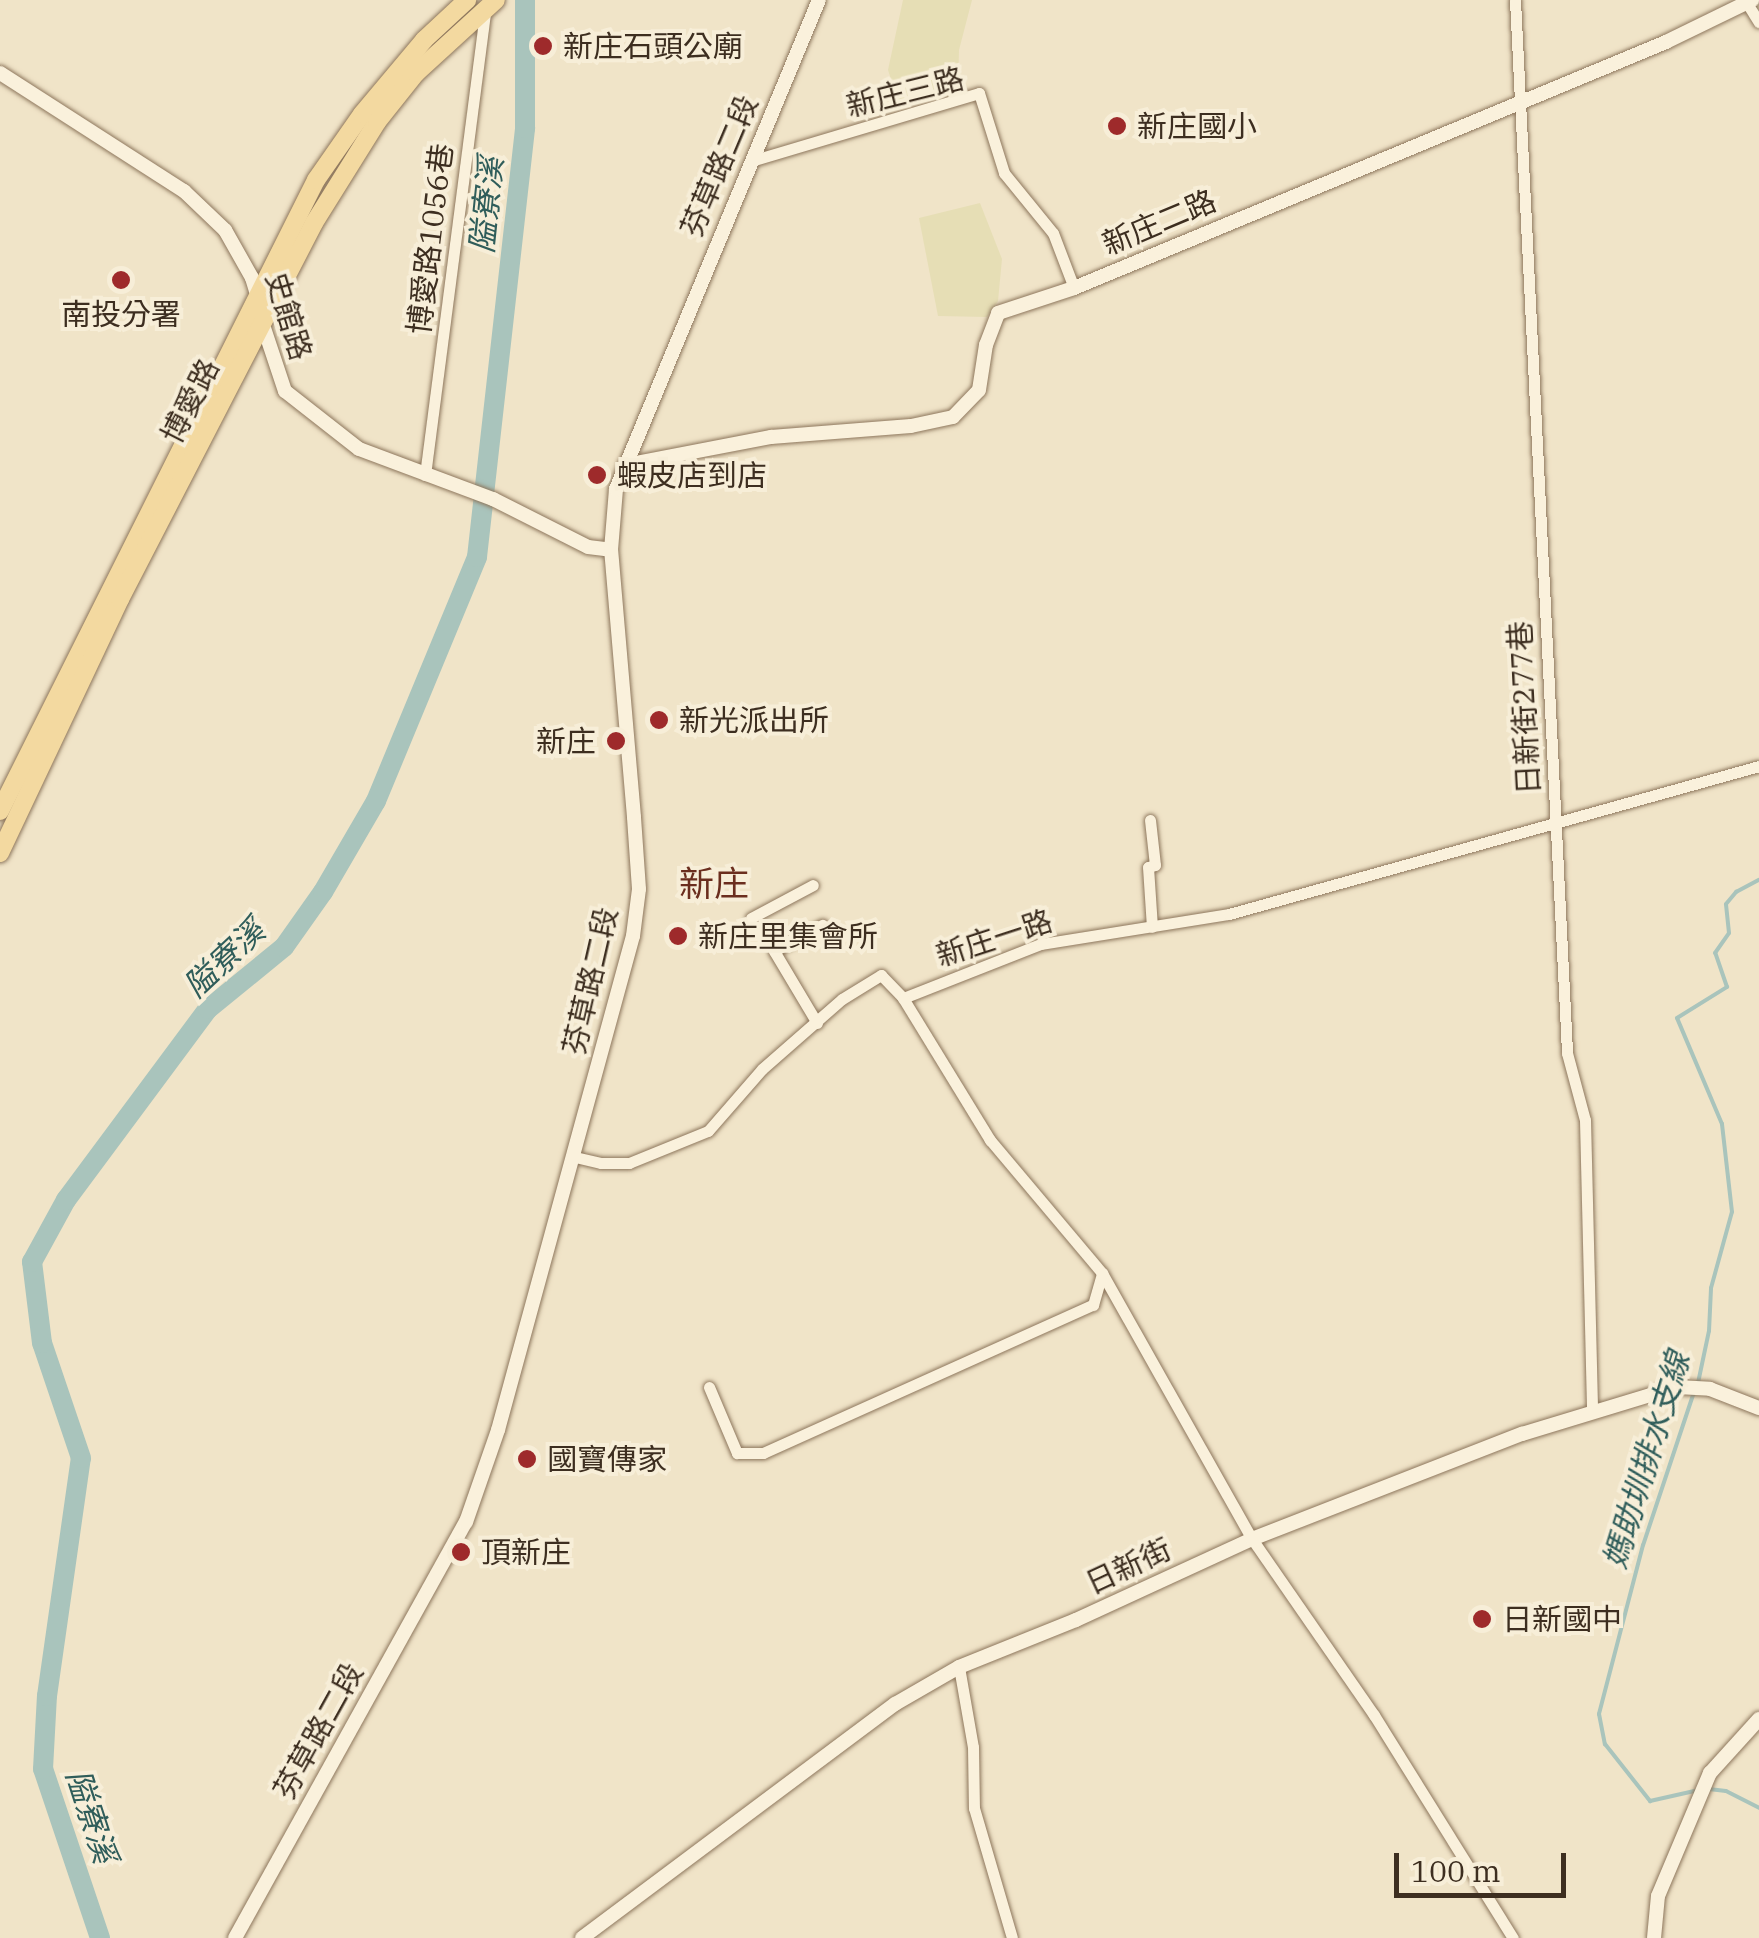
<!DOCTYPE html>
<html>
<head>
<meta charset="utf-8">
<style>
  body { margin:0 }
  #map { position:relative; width:1759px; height:1938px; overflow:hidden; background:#f0e4c8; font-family:"IBM Plex Serif","Noto Sans TC",serif }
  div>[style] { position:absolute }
  .farmland>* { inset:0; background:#e6deb5 }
  .stream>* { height:4px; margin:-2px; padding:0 2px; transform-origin:2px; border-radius:2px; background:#a9c4bc }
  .river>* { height:20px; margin:-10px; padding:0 10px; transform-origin:10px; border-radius:10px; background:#a9c4bc }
  .roads { filter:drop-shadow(0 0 2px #8d765c) drop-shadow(0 0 2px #8d765c) }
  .minor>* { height:11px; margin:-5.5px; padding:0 5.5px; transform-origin:5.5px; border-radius:5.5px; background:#faf1dc }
  .tertiary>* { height:14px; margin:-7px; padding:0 7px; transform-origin:7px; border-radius:7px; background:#faf1dc }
  .primary>* { height:18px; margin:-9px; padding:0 9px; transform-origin:9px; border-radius:9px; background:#f3d9a0 }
  .dots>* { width:28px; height:28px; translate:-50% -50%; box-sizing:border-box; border:5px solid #f7eed8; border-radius:50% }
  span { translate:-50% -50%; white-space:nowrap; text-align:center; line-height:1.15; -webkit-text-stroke:8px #f7eed8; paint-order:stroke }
  .poi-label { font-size:30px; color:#3d2e20 }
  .left { translate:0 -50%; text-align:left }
  .right { translate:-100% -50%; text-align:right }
  .street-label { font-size:30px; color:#3d2e20 }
  .water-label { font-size:32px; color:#2f5d5a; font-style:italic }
  .quarter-label { font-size:35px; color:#6b2e1e }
  .scale { position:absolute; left:1394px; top:1853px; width:172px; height:45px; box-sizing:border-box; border:5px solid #3d2e20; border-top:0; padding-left:12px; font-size:30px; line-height:35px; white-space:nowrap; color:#3d2e20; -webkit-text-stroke:8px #f7eed8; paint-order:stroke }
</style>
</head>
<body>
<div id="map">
  <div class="farmland">
    <div style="clip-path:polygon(903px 0,972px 0,959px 50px,958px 86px,899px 103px,888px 70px)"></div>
    <div style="clip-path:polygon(980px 203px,1002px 259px,998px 301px,987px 317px,938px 316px,919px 218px)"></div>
  </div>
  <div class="stream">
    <div style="left:1698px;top:1383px;width:53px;rotate:-78.1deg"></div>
    <div style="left:1709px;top:1331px;width:43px;rotate:-87.3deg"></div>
    <div style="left:1711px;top:1288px;width:79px;rotate:-74.6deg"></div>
    <div style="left:1732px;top:1212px;width:89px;rotate:-96.5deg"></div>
    <div style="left:1722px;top:1124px;width:115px;rotate:-113deg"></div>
    <div style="left:1677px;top:1018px;width:59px;rotate:-31.8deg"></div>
    <div style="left:1727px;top:987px;width:36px;rotate:-109deg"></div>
    <div style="left:1715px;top:953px;width:24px;rotate:-55deg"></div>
    <div style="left:1729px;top:933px;width:29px;rotate:-96deg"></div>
    <div style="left:1726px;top:904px;width:16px;rotate:-50deg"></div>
    <div style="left:1736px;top:892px;width:26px;rotate:-28deg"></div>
    <div style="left:1694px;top:1392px;width:161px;rotate:108.4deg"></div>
    <div style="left:1643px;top:1545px;width:175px;rotate:104.6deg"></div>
    <div style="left:1599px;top:1714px;width:31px;rotate:79deg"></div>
    <div style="left:1605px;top:1744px;width:73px;rotate:51.7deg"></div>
    <div style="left:1650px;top:1801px;width:50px;rotate:-12.7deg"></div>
    <div style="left:1709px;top:1789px;width:17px;rotate:7deg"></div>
    <div style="left:1726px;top:1791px;width:37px;rotate:27deg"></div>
  </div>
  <div class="river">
    <div style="left:100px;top:1938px;width:178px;rotate:-108.6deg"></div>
    <div style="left:43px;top:1769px;width:73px;rotate:-86.9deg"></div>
    <div style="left:47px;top:1696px;width:240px;rotate:-81.9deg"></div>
    <div style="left:81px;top:1458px;width:121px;rotate:-108.7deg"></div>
    <div style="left:42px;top:1343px;width:82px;rotate:-97deg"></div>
    <div style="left:32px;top:1262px;width:71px;rotate:-61.3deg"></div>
    <div style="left:66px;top:1200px;width:238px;rotate:-53.4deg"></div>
    <div style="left:208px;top:1009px;width:98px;rotate:-39.2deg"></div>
    <div style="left:284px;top:947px;width:67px;rotate:-54.7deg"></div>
    <div style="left:323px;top:892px;width:105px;rotate:-59.8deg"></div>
    <div style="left:376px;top:801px;width:264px;rotate:-67.5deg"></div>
    <div style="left:477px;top:557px;width:432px;rotate:-83.6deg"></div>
    <div style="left:525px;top:128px;width:128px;rotate:-90deg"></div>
  </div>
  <div class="roads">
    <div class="minor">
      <div style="left:1515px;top:0;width:1054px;rotate:87.17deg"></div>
      <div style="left:1567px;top:1053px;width:69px;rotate:75deg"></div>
      <div style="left:1585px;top:1120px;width:292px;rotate:88.6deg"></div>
      <div style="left:1745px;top:0;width:26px;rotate:58deg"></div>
      <div style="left:751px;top:161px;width:238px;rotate:-16.6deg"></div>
      <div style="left:979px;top:93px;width:84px;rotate:72.6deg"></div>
      <div style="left:1004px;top:173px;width:77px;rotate:50.8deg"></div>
      <div style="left:1053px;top:233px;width:59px;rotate:69.1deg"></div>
      <div style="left:425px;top:475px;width:469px;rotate:-82.6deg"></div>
      <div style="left:1150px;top:820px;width:45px;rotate:83.7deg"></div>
      <div style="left:1155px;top:865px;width:7px;rotate:164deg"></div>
      <div style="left:1148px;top:867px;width:60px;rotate:86.2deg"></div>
      <div style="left:751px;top:918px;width:70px;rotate:-28deg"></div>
      <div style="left:903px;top:998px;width:148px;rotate:-21.4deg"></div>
      <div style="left:1041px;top:944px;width:190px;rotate:-9.1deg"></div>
      <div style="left:1229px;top:914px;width:550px;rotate:-15.6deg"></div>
      <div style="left:817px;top:1023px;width:84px;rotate:-120.8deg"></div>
      <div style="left:774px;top:951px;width:55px;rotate:-28.4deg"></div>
      <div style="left:575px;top:1157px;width:27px;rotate:13deg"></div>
      <div style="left:601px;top:1163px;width:28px"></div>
      <div style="left:629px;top:1163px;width:85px;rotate:-22.1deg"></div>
      <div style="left:708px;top:1131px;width:82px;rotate:-48.9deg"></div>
      <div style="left:762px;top:1069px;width:106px;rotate:-41.2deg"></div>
      <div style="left:842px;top:999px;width:46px;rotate:-31.6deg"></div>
      <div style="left:881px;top:975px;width:32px;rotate:46deg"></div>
      <div style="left:903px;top:998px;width:167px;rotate:58.5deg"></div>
      <div style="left:990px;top:1140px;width:174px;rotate:49.9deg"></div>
      <div style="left:1102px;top:1273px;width:305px;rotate:60.6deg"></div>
      <div style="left:1252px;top:1539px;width:214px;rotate:55.3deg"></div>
      <div style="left:1374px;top:1715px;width:263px;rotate:58.1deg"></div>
      <div style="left:709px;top:1387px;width:72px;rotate:67deg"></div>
      <div style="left:737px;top:1453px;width:26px"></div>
      <div style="left:763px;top:1453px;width:362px;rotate:-24.2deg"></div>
      <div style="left:1093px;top:1305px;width:33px;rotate:-74deg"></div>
      <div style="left:959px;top:1667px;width:81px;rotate:80.1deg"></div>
      <div style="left:973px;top:1747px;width:61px;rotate:89.1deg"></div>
      <div style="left:974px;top:1808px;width:135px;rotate:73.7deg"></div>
    </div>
    <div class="tertiary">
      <div style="left:0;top:73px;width:219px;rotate:32.7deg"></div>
      <div style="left:184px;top:191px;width:57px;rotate:43.6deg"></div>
      <div style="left:225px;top:230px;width:55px;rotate:60.6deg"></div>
      <div style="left:252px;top:278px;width:24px;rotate:73deg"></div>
      <div style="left:262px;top:322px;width:73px;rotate:71.6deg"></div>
      <div style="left:285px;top:391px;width:94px;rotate:38.1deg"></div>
      <div style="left:359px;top:449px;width:143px;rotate:20.5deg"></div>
      <div style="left:493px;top:499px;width:106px;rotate:26.8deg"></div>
      <div style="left:588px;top:547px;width:23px;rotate:7deg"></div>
      <div style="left:625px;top:465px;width:149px;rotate:-10.9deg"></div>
      <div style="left:771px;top:437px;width:140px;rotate:-4.5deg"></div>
      <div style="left:911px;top:426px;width:43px;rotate:-12.1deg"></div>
      <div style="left:953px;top:417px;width:37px;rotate:-46deg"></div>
      <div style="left:979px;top:390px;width:46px;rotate:-81.2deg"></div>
      <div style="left:986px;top:345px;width:34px;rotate:-69deg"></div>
      <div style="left:998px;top:313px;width:80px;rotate:-18.2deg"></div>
      <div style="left:1074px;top:288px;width:641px;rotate:-22.56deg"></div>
      <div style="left:1666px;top:42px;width:96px;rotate:-26deg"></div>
      <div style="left:235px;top:1938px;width:476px;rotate:-61deg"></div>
      <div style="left:466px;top:1522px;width:97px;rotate:-70.8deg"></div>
      <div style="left:498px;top:1430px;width:512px;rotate:-74.72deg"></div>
      <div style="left:633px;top:936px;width:47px;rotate:-82.7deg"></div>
      <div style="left:639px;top:889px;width:72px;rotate:-94deg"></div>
      <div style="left:634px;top:817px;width:268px;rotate:-94.9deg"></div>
      <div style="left:611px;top:550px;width:61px;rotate:-85.3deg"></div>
      <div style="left:616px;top:489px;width:529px;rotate:-67.46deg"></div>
      <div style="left:582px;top:1938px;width:391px;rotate:-36.8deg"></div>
      <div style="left:895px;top:1704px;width:74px;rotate:-30deg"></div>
      <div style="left:959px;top:1667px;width:126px;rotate:-21.9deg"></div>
      <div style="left:1076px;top:1620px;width:194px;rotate:-24.7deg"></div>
      <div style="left:1252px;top:1539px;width:290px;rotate:-21.3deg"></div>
      <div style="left:1522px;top:1434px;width:162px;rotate:-16.9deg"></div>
      <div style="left:1677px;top:1387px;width:33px;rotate:3deg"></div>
      <div style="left:1710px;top:1389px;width:53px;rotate:21.2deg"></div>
      <div style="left:1654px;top:1938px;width:42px;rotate:-84.6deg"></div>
      <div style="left:1658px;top:1896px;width:134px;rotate:-67.1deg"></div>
      <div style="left:1710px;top:1773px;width:73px;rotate:-47.8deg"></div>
    </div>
    <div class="primary">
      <div style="left:0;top:811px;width:706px;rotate:-63.4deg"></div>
      <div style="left:316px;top:180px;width:80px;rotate:-55.1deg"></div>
      <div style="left:362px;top:114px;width:97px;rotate:-50deg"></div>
      <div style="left:424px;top:40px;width:59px;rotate:-42.9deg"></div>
      <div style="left:0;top:853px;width:281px;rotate:-64.7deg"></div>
      <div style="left:120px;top:599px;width:423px;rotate:-62.7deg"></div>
      <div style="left:314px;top:223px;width:119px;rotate:-58deg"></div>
      <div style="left:377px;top:122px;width:63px;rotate:-51.5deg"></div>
      <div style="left:416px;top:73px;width:108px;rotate:-42.4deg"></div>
    </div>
  </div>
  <div class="dots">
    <div style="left:543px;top:46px;background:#9e2a2b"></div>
    <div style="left:1117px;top:126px;background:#9e2a2b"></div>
    <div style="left:121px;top:280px;background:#9e2a2b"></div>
    <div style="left:597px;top:475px;background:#9e2a2b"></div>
    <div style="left:659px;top:720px;background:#9e2a2b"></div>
    <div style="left:616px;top:741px;background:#9e2a2b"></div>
    <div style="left:678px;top:936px;background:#9e2a2b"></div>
    <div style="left:527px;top:1459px;background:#9e2a2b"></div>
    <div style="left:461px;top:1552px;background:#9e2a2b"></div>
    <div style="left:1482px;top:1619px;background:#9e2a2b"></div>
  </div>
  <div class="poi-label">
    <span class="left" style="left:563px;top:46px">新庄石頭公廟</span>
    <span class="left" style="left:1137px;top:126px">新庄國小</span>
    <span style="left:121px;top:314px">南投分署</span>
    <span class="left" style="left:617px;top:475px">蝦皮店到店</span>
    <span class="left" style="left:679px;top:720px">新光派出所</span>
    <span class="right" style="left:596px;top:741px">新庄</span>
    <span class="left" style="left:698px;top:936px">新庄里集會所</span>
    <span class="left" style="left:547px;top:1459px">國寶傳家</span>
    <span class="left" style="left:481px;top:1552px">頂新庄</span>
    <span class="left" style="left:1502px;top:1619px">日新國中</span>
  </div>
  <div class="street-label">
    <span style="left:905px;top:92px;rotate:-14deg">新庄三路</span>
    <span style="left:719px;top:166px;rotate:-67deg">芬草路二段</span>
    <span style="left:1159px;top:222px;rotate:-23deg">新庄二路</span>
    <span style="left:430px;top:239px;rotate:-83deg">博愛路1056巷</span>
    <span style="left:289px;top:316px;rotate:73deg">史館路</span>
    <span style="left:190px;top:401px;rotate:-63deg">博愛路</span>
    <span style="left:1524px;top:708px;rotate:-93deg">日新街277巷</span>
    <span style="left:994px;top:938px;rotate:-18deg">新庄一路</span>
    <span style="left:590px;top:981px;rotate:-77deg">芬草路二段</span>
    <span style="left:1128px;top:1566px;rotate:-25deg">日新街</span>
    <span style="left:318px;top:1731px;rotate:-61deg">芬草路二段</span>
  </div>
  <div class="water-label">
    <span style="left:486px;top:205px;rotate:-84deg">隘寮溪</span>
    <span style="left:224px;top:958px;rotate:-43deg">隘寮溪</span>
    <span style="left:1646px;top:1460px;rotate:-73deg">媽助圳排水支線</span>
    <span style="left:92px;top:1816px;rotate:72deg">隘寮溪</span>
  </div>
  <div class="quarter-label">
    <span style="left:714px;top:883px">新庄</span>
  </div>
  <div class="scale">100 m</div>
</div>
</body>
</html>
